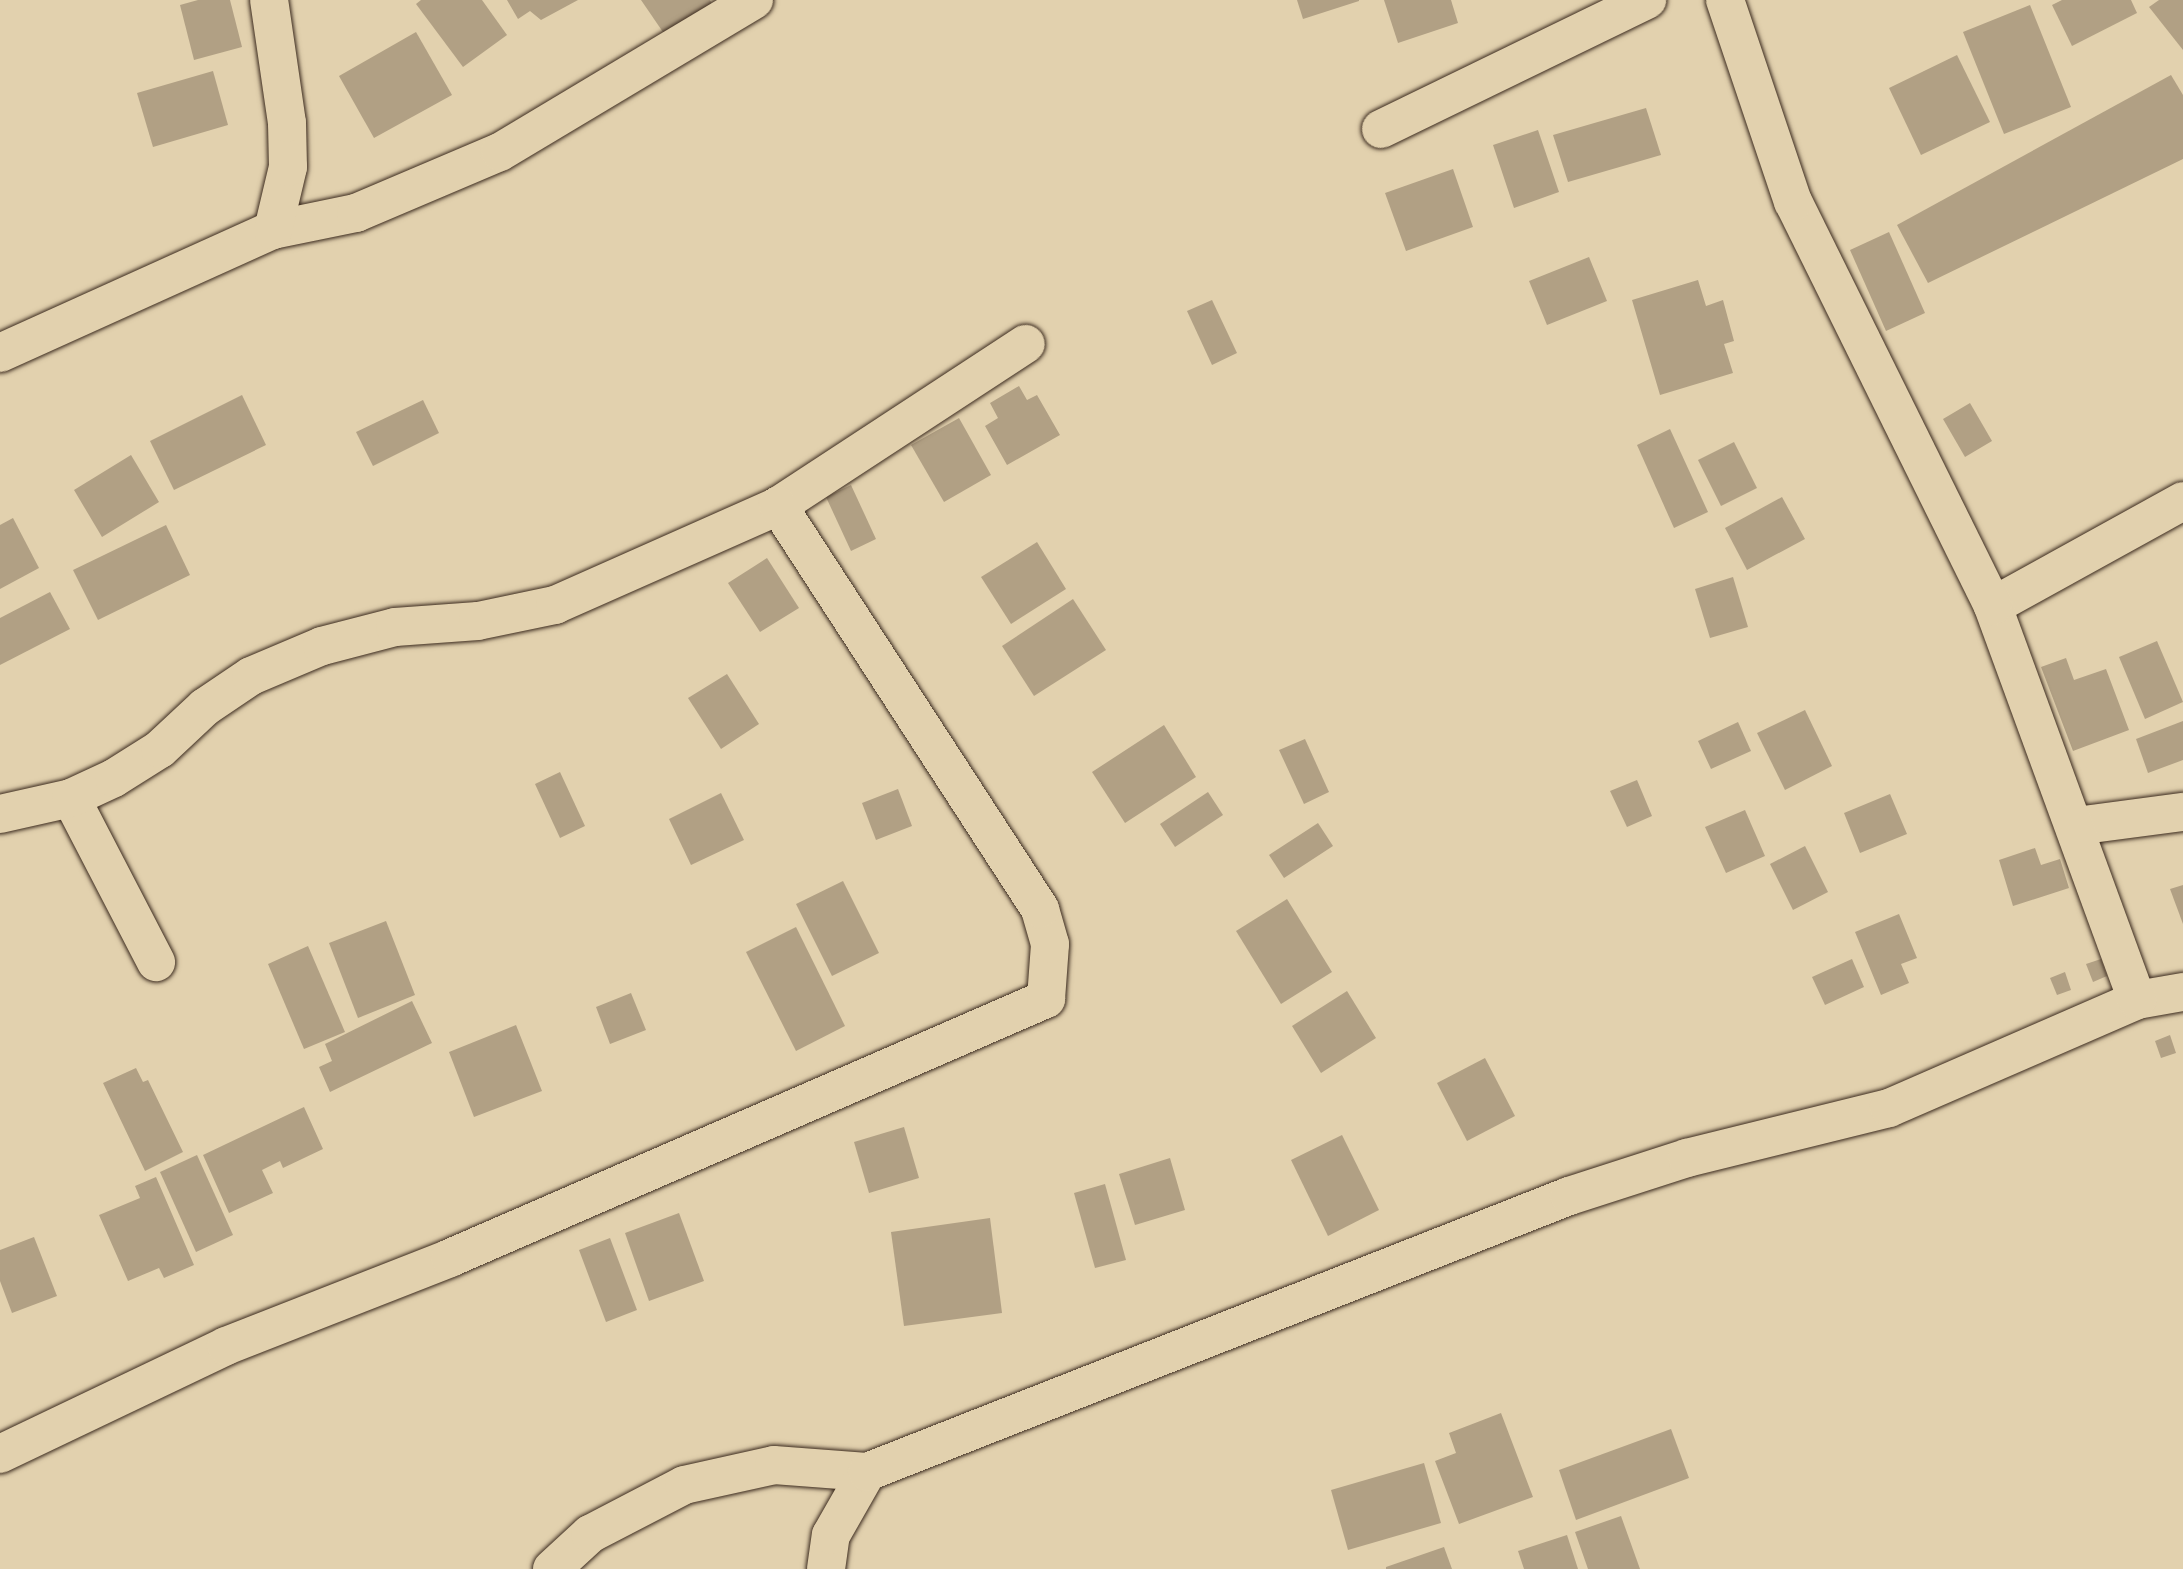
<!DOCTYPE html>
<html>
<head>
<meta charset="utf-8">
<style>
  body { margin:0 }
  #map { position:relative; width:2183px; height:1569px; overflow:hidden; background:#e2d1ae; font-family:Kalam,sans-serif }
  div>[style] { position:absolute }
  .building>* { inset:0; background:#b1a084 }
  .roads { filter:drop-shadow(0 0 2px #3b2a1e) drop-shadow(0 0 2px #3b2a1e) }
  .minor>* { height:38px; margin:-19px; padding:0 19px; transform-origin:19px; border-radius:19px; background:#e2d1ae }
  span { translate:-50% -50%; white-space:nowrap; text-align:center; line-height:1.15; -webkit-text-stroke:7px #e2d1ae; paint-order:stroke }
</style>
</head>
<body>
<div id="map">
  <div class="building">
    <div style="clip-path:polygon(198px 0,230px 0,242px 47px,194px 60px,180px 5px)"></div>
    <div style="clip-path:polygon(421px 0,482px 0,507px 35px,463px 67px,416px 4px)"></div>
    <div style="clip-path:polygon(507px 0,578px 0,541px 20px,530px 11px,518px 19px)"></div>
    <div style="clip-path:polygon(641px 0,710px 0,712px 4px,665px 35px)"></div>
    <div style="clip-path:polygon(1297px 0,1359px 0,1359px 1px,1303px 19px)"></div>
    <div style="clip-path:polygon(1384px 0,1451px 0,1458px 23px,1398px 43px)"></div>
    <div style="clip-path:polygon(2062px 0,2131px 0,2137px 13px,2072px 46px,2052px 5px)"></div>
    <div style="clip-path:polygon(2159px 0,2183px 0,2183px 50px,2149px 7px)"></div>
    <div style="clip-path:polygon(2030px 5px,2071px 107px,2004px 134px,1963px 32px)"></div>
    <div style="clip-path:polygon(416px 32px,452px 95px,374px 138px,339px 76px)"></div>
    <div style="clip-path:polygon(1957px 55px,1990px 122px,1921px 155px,1889px 88px)"></div>
    <div style="clip-path:polygon(213px 71px,228px 125px,153px 147px,137px 93px)"></div>
    <div style="clip-path:polygon(2171px 75px,2183px 95px,2183px 159px,1928px 283px,1897px 225px)"></div>
    <div style="clip-path:polygon(1646px 108px,1661px 155px,1568px 182px,1553px 135px)"></div>
    <div style="clip-path:polygon(1538px 130px,1559px 192px,1514px 208px,1493px 145px)"></div>
    <div style="clip-path:polygon(1453px 169px,1473px 227px,1406px 251px,1385px 193px)"></div>
    <div style="clip-path:polygon(1889px 232px,1925px 313px,1886px 331px,1850px 250px)"></div>
    <div style="clip-path:polygon(1589px 257px,1607px 301px,1547px 325px,1529px 281px)"></div>
    <div style="clip-path:polygon(1698px 280px,1706px 306px,1723px 300px,1734px 341px,1724px 344px,1733px 373px,1660px 395px,1632px 300px)"></div>
    <div style="clip-path:polygon(1212px 300px,1237px 353px,1212px 365px,1187px 311px)"></div>
    <div style="clip-path:polygon(1019px 386px,1027px 400px,1037px 395px,1060px 435px,1007px 465px,985px 426px,998px 418px,990px 403px)"></div>
    <div style="clip-path:polygon(242px 395px,266px 445px,174px 490px,150px 441px)"></div>
    <div style="clip-path:polygon(423px 400px,439px 433px,373px 466px,356px 432px)"></div>
    <div style="clip-path:polygon(1970px 403px,1992px 441px,1965px 457px,1943px 419px)"></div>
    <div style="clip-path:polygon(959px 418px,991px 475px,944px 502px,911px 445px)"></div>
    <div style="clip-path:polygon(1670px 429px,1708px 512px,1674px 528px,1637px 445px)"></div>
    <div style="clip-path:polygon(1734px 442px,1757px 488px,1721px 506px,1698px 460px)"></div>
    <div style="clip-path:polygon(131px 455px,159px 502px,102px 537px,74px 490px)"></div>
    <div style="clip-path:polygon(851px 485px,876px 539px,851px 551px,826px 497px)"></div>
    <div style="clip-path:polygon(1782px 497px,1805px 539px,1747px 570px,1725px 528px)"></div>
    <div style="clip-path:polygon(13px 518px,39px 568px,0 589px,0 525px)"></div>
    <div style="clip-path:polygon(166px 525px,190px 575px,98px 620px,73px 570px)"></div>
    <div style="clip-path:polygon(1037px 542px,1066px 589px,1011px 624px,981px 577px)"></div>
    <div style="clip-path:polygon(767px 558px,799px 608px,760px 632px,728px 583px)"></div>
    <div style="clip-path:polygon(1733px 577px,1748px 627px,1710px 638px,1695px 589px)"></div>
    <div style="clip-path:polygon(50px 592px,70px 629px,0 665px,0 618px)"></div>
    <div style="clip-path:polygon(1073px 599px,1106px 650px,1034px 696px,1002px 646px)"></div>
    <div style="clip-path:polygon(2157px 641px,2183px 702px,2145px 719px,2119px 657px)"></div>
    <div style="clip-path:polygon(2066px 658px,2074px 680px,2106px 669px,2129px 730px,2073px 751px,2041px 667px)"></div>
    <div style="clip-path:polygon(727px 674px,759px 724px,721px 749px,688px 698px)"></div>
    <div style="clip-path:polygon(1805px 710px,1832px 766px,1785px 790px,1757px 733px)"></div>
    <div style="clip-path:polygon(2183px 721px,2183px 760px,2148px 773px,2136px 739px)"></div>
    <div style="clip-path:polygon(1738px 722px,1751px 751px,1711px 769px,1698px 741px)"></div>
    <div style="clip-path:polygon(1164px 725px,1196px 777px,1125px 823px,1092px 772px)"></div>
    <div style="clip-path:polygon(1305px 739px,1329px 792px,1304px 804px,1279px 750px)"></div>
    <div style="clip-path:polygon(560px 772px,585px 826px,560px 838px,535px 784px)"></div>
    <div style="clip-path:polygon(1637px 780px,1652px 816px,1627px 827px,1610px 791px)"></div>
    <div style="clip-path:polygon(898px 789px,912px 826px,876px 840px,862px 803px)"></div>
    <div style="clip-path:polygon(1208px 792px,1223px 815px,1175px 847px,1160px 824px)"></div>
    <div style="clip-path:polygon(721px 793px,744px 840px,691px 865px,669px 819px)"></div>
    <div style="clip-path:polygon(1890px 794px,1907px 834px,1860px 853px,1844px 813px)"></div>
    <div style="clip-path:polygon(1745px 810px,1765px 856px,1726px 873px,1705px 827px)"></div>
    <div style="clip-path:polygon(1318px 823px,1333px 846px,1284px 878px,1269px 855px)"></div>
    <div style="clip-path:polygon(1805px 846px,1828px 892px,1793px 910px,1770px 864px)"></div>
    <div style="clip-path:polygon(2035px 848px,2041px 865px,2060px 859px,2069px 888px,2013px 906px,1999px 860px)"></div>
    <div style="clip-path:polygon(843px 881px,879px 953px,832px 976px,796px 904px)"></div>
    <div style="clip-path:polygon(2183px 885px,2183px 924px,2170px 889px)"></div>
    <div style="clip-path:polygon(1287px 899px,1332px 972px,1281px 1004px,1236px 931px)"></div>
    <div style="clip-path:polygon(1899px 914px,1917px 958px,1901px 964px,1909px 983px,1881px 995px,1855px 932px)"></div>
    <div style="clip-path:polygon(386px 921px,415px 995px,358px 1018px,329px 943px)"></div>
    <div style="clip-path:polygon(796px 927px,845px 1026px,796px 1051px,746px 952px)"></div>
    <div style="clip-path:polygon(308px 946px,345px 1032px,304px 1049px,268px 964px)"></div>
    <div style="clip-path:polygon(1852px 959px,1864px 987px,1825px 1005px,1812px 977px)"></div>
    <div style="clip-path:polygon(2101px 959px,2107px 976px,2093px 982px,2086px 964px)"></div>
    <div style="clip-path:polygon(2065px 972px,2071px 990px,2057px 995px,2050px 978px)"></div>
    <div style="clip-path:polygon(1347px 991px,1376px 1038px,1321px 1073px,1292px 1026px)"></div>
    <div style="clip-path:polygon(631px 993px,646px 1030px,610px 1044px,596px 1007px)"></div>
    <div style="clip-path:polygon(412px 1001px,432px 1043px,330px 1092px,319px 1067px,332px 1061px,325px 1044px)"></div>
    <div style="clip-path:polygon(516px 1025px,542px 1091px,474px 1117px,449px 1052px)"></div>
    <div style="clip-path:polygon(2170px 1035px,2176px 1053px,2161px 1058px,2155px 1041px)"></div>
    <div style="clip-path:polygon(1485px 1058px,1515px 1116px,1467px 1141px,1437px 1083px)"></div>
    <div style="clip-path:polygon(136px 1068px,143px 1082px,148px 1080px,183px 1152px,145px 1171px,103px 1083px)"></div>
    <div style="clip-path:polygon(304px 1107px,323px 1149px,283px 1168px,280px 1161px,262px 1170px,273px 1193px,229px 1213px,203px 1155px)"></div>
    <div style="clip-path:polygon(904px 1127px,919px 1178px,869px 1193px,854px 1142px)"></div>
    <div style="clip-path:polygon(1342px 1135px,1379px 1210px,1328px 1236px,1291px 1160px)"></div>
    <div style="clip-path:polygon(197px 1155px,233px 1235px,196px 1252px,160px 1172px)"></div>
    <div style="clip-path:polygon(1170px 1158px,1185px 1210px,1135px 1225px,1119px 1174px)"></div>
    <div style="clip-path:polygon(156px 1177px,194px 1265px,164px 1278px,159px 1268px,128px 1281px,99px 1215px,140px 1198px,135px 1186px)"></div>
    <div style="clip-path:polygon(1105px 1184px,1126px 1260px,1095px 1268px,1074px 1193px)"></div>
    <div style="clip-path:polygon(679px 1213px,704px 1281px,649px 1301px,625px 1233px)"></div>
    <div style="clip-path:polygon(990px 1218px,1002px 1313px,904px 1326px,891px 1232px)"></div>
    <div style="clip-path:polygon(34px 1237px,57px 1296px,12px 1313px,0 1281px,0 1250px)"></div>
    <div style="clip-path:polygon(610px 1238px,637px 1310px,606px 1322px,579px 1250px)"></div>
    <div style="clip-path:polygon(1501px 1413px,1533px 1497px,1459px 1524px,1435px 1461px,1456px 1453px,1449px 1433px)"></div>
    <div style="clip-path:polygon(1671px 1429px,1689px 1478px,1576px 1520px,1559px 1470px)"></div>
    <div style="clip-path:polygon(1424px 1463px,1441px 1523px,1348px 1550px,1331px 1490px)"></div>
    <div style="clip-path:polygon(1621px 1516px,1640px 1569px,1588px 1569px,1575px 1532px)"></div>
    <div style="clip-path:polygon(1567px 1535px,1578px 1569px,1524px 1569px,1518px 1551px)"></div>
    <div style="clip-path:polygon(1444px 1547px,1452px 1569px,1386px 1569px,1386px 1567px)"></div>
  </div>
  <div class="roads">
    <div class="minor">
      <div style="left:1381px;top:129px;width:296px;rotate:-25.9deg"></div>
      <div style="left:273px;top:230px;width:85px;rotate:-11.6deg"></div>
      <div style="left:356px;top:213px;width:156px;rotate:-23deg"></div>
      <div style="left:500px;top:152px;width:296px;rotate:-30.9deg"></div>
      <div style="left:0;top:353px;width:299px;rotate:-24.3deg"></div>
      <div style="left:273px;top:230px;width:65px;rotate:-76.6deg"></div>
      <div style="left:288px;top:167px;width:44px;rotate:-91.3deg"></div>
      <div style="left:287px;top:123px;width:124px;rotate:-98.3deg"></div>
      <div style="left:1993px;top:606px;width:217px;rotate:-28.9deg"></div>
      <div style="left:71px;top:798px;width:185px;rotate:62.6deg"></div>
      <div style="left:0;top:814px;width:73px;rotate:-12.7deg"></div>
      <div style="left:71px;top:798px;width:47px;rotate:-24.9deg"></div>
      <div style="left:114px;top:778px;width:54px;rotate:-32.2deg"></div>
      <div style="left:160px;top:749px;width:62px;rotate:-43deg"></div>
      <div style="left:205px;top:707px;width:55px;rotate:-34deg"></div>
      <div style="left:251px;top:676px;width:77px;rotate:-22.9deg"></div>
      <div style="left:322px;top:646px;width:75px;rotate:-14.6deg"></div>
      <div style="left:395px;top:627px;width:83px;rotate:-4.1deg"></div>
      <div style="left:478px;top:621px;width:79px;rotate:-11.7deg"></div>
      <div style="left:555px;top:605px;width:244px;rotate:-23.9deg"></div>
      <div style="left:778px;top:506px;width:296px;rotate:-33.2deg"></div>
      <div style="left:2076px;top:826px;width:108px;rotate:-7.5deg"></div>
      <div style="left:2137px;top:1000px;width:47px;rotate:-9.9deg"></div>
      <div style="left:0;top:1454px;width:250px;rotate:-25.5deg"></div>
      <div style="left:226px;top:1346px;width:241px;rotate:-21.4deg"></div>
      <div style="left:450px;top:1258px;width:650px;rotate:-23.49deg"></div>
      <div style="left:1046px;top:999px;width:55px;rotate:-85.8deg"></div>
      <div style="left:1050px;top:944px;width:36px;rotate:-106deg"></div>
      <div style="left:1040px;top:909px;width:481px;rotate:-123deg"></div>
      <div style="left:552px;top:1569px;width:52px;rotate:-42.6deg"></div>
      <div style="left:590px;top:1534px;width:106px;rotate:-27.5deg"></div>
      <div style="left:684px;top:1485px;width:92px;rotate:-12.5deg"></div>
      <div style="left:774px;top:1465px;width:93px;rotate:4.3deg"></div>
      <div style="left:826px;top:1569px;width:34px;rotate:-82deg"></div>
      <div style="left:831px;top:1535px;width:73px;rotate:-60.3deg"></div>
      <div style="left:867px;top:1472px;width:754px;rotate:-21.46deg"></div>
      <div style="left:1569px;top:1196px;width:124px;rotate:-17.9deg"></div>
      <div style="left:1687px;top:1158px;width:208px;rotate:-13.9deg"></div>
      <div style="left:1889px;top:1108px;width:270px;rotate:-23.5deg"></div>
      <div style="left:2137px;top:1000px;width:419px;rotate:-110.1deg"></div>
      <div style="left:1993px;top:606px;width:451px;rotate:-116.3deg"></div>
      <div style="left:1793px;top:202px;width:213px;rotate:-108.6deg"></div>
    </div>
  </div>
</div>
</body>
</html>
